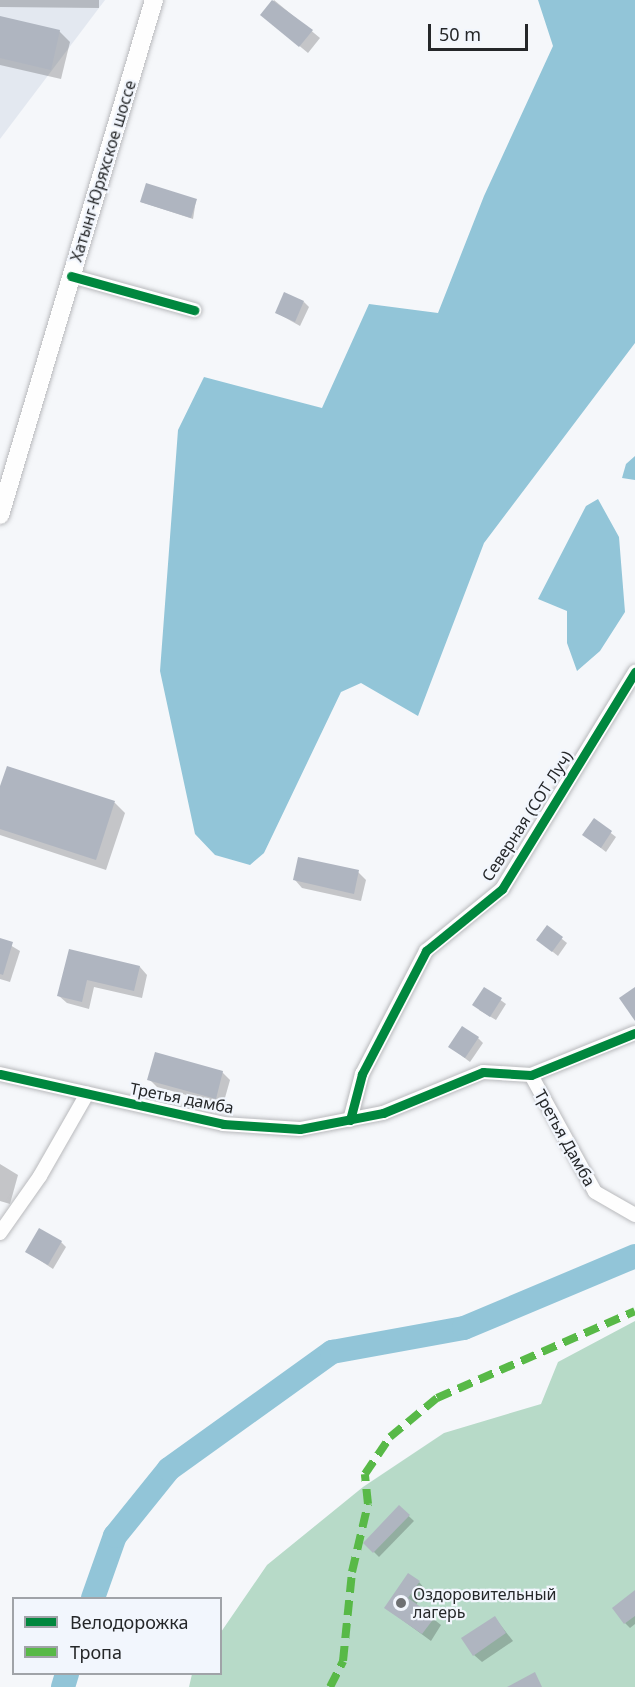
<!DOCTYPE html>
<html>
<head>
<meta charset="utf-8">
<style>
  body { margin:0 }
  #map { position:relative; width:635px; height:1687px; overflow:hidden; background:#f5f7fa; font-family:"Noto Sans",sans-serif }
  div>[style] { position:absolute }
  .built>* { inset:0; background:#e3e8f0 }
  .forest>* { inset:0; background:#b7dac8 }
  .water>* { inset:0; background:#92c5d8 }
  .shadow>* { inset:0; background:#0003 }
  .river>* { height:24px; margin:-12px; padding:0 12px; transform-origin:12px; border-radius:12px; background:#92c5d8 }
  .building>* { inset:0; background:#afb5c0 }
  .roads { filter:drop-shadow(0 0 2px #b9babd) drop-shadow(0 0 2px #b9babd) }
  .minor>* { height:14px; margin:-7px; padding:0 7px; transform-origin:7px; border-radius:7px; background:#fefefe }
  .secondary>* { height:18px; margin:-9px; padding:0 9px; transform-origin:9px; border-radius:9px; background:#fefefe }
  .quiet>* { height:8px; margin-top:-4px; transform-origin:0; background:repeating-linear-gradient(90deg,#58b947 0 15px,transparent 0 23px) }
  .cycleway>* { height:9px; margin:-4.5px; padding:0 4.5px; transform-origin:4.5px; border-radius:4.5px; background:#00873e }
  .dots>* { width:16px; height:16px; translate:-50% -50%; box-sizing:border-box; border:3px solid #f2f6fd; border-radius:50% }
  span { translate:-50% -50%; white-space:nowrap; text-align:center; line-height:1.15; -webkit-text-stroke:4.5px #f2f6fd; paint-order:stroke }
  .street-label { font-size:16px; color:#252729 }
  .poi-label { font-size:16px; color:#252729 }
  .left { translate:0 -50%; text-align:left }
  .legend { position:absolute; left:12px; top:1597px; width:210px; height:78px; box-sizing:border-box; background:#f2f6fd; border:2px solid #a0a3a8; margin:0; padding:8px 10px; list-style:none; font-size:18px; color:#252729 }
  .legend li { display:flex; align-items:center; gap:12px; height:30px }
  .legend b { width:30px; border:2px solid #a0a3a8 }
  .scale { position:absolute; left:428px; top:24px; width:100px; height:27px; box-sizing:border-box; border:3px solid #252729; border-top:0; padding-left:8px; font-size:18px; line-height:21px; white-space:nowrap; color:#252729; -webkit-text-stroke:4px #f2f6fd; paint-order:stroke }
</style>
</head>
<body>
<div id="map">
  <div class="built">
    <div style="clip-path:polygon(0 0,105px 0,0 139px)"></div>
  </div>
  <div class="forest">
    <div style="clip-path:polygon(635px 1321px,635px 1687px,189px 1687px,192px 1674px,220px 1674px,221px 1632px,267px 1565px,363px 1487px,444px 1433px,541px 1404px,558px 1362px)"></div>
  </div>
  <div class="water">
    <div style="clip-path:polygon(538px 0,635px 0,635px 343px,484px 543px,418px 716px,361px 683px,341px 692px,264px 853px,250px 865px,215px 855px,195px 834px,160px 671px,178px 430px,204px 377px,322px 408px,369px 304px,438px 313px,484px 196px,553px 46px)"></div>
    <div style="clip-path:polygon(635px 456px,635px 480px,622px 478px,626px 464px)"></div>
    <div style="clip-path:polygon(598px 499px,619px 537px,625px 612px,600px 651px,577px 671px,567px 643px,567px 611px,538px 599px,586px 506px)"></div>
  </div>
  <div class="shadow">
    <div style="clip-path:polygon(0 0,99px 0,99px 8px,0 7px)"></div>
    <div style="clip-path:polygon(274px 0,320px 38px,308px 53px,262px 15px)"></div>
    <div style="clip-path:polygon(0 18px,59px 31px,70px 42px,61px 79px,0 65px)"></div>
    <div style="clip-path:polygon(196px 200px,193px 219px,141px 202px)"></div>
    <div style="clip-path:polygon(304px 302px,309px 307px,300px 326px,277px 313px)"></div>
    <div style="clip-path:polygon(8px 767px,115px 803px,125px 813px,106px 870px,0 835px,0 791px)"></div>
    <div style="clip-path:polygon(594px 820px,616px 837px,606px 852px,584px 835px)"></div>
    <div style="clip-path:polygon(358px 872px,366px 880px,361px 901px,302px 888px,295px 880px)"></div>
    <div style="clip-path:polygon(547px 927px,567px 943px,558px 956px,538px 940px)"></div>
    <div style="clip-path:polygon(0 939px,20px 951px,10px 982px,0 979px)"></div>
    <div style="clip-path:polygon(70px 951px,140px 967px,147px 975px,142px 998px,94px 987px,89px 1009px,67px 1003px,59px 996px)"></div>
    <div style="clip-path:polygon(485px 989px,506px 1004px,496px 1020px,479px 1010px)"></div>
    <div style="clip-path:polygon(478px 1038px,483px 1043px,470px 1062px,450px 1047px)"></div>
    <div style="clip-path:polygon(222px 1072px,230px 1080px,223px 1105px,157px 1087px,149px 1079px)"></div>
    <div style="clip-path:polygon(0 1164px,18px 1175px,10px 1204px,0 1201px)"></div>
    <div style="clip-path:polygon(61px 1242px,66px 1247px,53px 1269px,27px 1252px)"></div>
    <div style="clip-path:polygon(399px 1507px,414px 1521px,379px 1557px,365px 1543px)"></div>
    <div style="clip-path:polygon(419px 1582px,426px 1590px,416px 1605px,441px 1625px,431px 1641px,386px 1608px)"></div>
    <div style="clip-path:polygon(635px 1592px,635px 1624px,630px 1628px,625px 1623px)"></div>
    <div style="clip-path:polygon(495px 1618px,513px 1641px,482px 1662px,474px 1655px)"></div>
  </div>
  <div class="river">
    <div style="left:93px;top:1598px;width:66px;rotate:-70.5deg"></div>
    <div style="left:115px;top:1536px;width:86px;rotate:-51.1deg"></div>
    <div style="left:169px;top:1469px;width:201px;rotate:-35.7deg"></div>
    <div style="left:332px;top:1352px;width:134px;rotate:-10.3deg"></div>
    <div style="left:464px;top:1328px;width:186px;rotate:-22.8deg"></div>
    <div style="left:63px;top:1687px;width:14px;rotate:-73deg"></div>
  </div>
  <div class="building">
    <div style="clip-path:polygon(272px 0,313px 30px,299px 47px,260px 15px)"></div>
    <div style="clip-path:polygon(0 16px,60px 30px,51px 70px,0 58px)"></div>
    <div style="clip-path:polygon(146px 183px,197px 199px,191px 218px,140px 202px)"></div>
    <div style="clip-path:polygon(284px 292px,304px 301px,295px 322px,275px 313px)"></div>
    <div style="clip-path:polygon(7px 766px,115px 801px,96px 860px,0 829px,0 786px)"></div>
    <div style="clip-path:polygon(594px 818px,612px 831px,601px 848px,582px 835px)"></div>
    <div style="clip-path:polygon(298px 857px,359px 870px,354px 894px,293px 880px)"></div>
    <div style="clip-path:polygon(547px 925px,563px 937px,552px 952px,536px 940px)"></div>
    <div style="clip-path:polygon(0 938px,13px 942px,3px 975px,0 974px)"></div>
    <div style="clip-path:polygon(69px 949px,140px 966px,134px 991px,87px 980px,82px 1002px,57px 996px)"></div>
    <div style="clip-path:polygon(484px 987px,502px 998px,490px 1017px,472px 1005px)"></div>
    <div style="clip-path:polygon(635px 987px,635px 1021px,619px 998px)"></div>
    <div style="clip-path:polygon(462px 1026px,479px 1037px,465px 1058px,448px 1047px)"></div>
    <div style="clip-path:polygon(155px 1052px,223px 1071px,216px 1099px,147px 1080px)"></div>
    <div style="clip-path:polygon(39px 1228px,62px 1241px,48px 1265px,25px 1252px)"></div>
    <div style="clip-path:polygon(399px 1505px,410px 1515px,373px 1553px,363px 1543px)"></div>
    <div style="clip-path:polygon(408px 1573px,420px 1581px,408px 1598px,435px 1617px,422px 1634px,384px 1608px)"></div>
    <div style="clip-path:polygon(635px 1590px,635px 1616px,624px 1624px,612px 1608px)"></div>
    <div style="clip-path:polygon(495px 1616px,506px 1633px,473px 1656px,461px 1638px)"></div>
    <div style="clip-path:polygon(535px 1672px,542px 1687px,507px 1687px)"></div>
  </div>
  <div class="roads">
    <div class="minor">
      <div style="left:71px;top:276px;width:128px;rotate:15.5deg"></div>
      <div style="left:0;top:1074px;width:229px;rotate:12.6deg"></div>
      <div style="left:223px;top:1124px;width:77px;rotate:3.7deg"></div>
      <div style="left:300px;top:1129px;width:85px;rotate:-10.9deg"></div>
      <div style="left:383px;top:1113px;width:108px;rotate:-22.3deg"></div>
      <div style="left:483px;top:1072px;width:48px;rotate:3.6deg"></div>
      <div style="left:531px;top:1075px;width:112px;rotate:-22deg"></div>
      <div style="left:531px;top:1075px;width:133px;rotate:61.3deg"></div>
      <div style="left:595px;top:1192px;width:46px;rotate:29.9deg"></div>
      <div style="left:350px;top:1120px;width:48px;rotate:-75.4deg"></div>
      <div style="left:362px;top:1074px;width:139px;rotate:-62.5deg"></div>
      <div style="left:426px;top:951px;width:98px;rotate:-39.2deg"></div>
      <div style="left:502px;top:889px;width:255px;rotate:-58.5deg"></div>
      <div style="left:0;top:1233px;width:70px;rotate:-54.9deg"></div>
      <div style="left:40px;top:1176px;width:95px;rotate:-60.2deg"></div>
    </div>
    <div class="secondary">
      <div style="left:0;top:515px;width:538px;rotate:-73.35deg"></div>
    </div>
  </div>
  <div class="quiet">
    <div style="left:330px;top:1687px;width:29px;rotate:-63deg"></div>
    <div style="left:343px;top:1661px;width:89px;rotate:-84.2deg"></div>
    <div style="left:352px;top:1572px;width:70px;rotate:-76.8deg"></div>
    <div style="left:368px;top:1504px;width:30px;rotate:-96deg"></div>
    <div style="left:365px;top:1474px;width:45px;rotate:-56deg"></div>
    <div style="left:390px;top:1437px;width:61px;rotate:-39.7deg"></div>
    <div style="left:437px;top:1398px;width:216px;rotate:-23.7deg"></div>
  </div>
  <div class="cycleway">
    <div style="left:71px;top:276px;width:128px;rotate:15.5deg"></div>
    <div style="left:0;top:1074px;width:229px;rotate:12.6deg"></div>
    <div style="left:223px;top:1124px;width:77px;rotate:3.7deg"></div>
    <div style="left:300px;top:1129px;width:85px;rotate:-10.9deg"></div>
    <div style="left:383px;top:1113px;width:108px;rotate:-22.3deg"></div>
    <div style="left:483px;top:1072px;width:48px;rotate:3.6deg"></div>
    <div style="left:531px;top:1075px;width:112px;rotate:-22deg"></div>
    <div style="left:350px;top:1120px;width:48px;rotate:-75.4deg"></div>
    <div style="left:362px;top:1074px;width:139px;rotate:-62.5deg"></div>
    <div style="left:426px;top:951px;width:98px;rotate:-39.2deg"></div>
    <div style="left:502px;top:889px;width:255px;rotate:-58.5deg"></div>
  </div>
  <div class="dots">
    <div style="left:401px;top:1603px;background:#6e7072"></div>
  </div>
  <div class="street-label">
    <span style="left:103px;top:171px;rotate:-73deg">Хатынг-Юряхское шоссе</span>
    <span style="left:527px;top:816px;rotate:-57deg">Северная (СОТ Луч)</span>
    <span style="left:182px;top:1098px;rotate:11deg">Третья дамба</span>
    <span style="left:565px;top:1138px;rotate:61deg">Третья Дамба</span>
  </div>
  <div class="poi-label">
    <span class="left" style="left:413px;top:1603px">Оздоровительный<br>лагерь</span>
  </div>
  <ul class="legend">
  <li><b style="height:8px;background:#00873e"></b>Велодорожка</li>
  <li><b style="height:8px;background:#58b947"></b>Тропа</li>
  </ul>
  <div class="scale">50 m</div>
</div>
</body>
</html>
